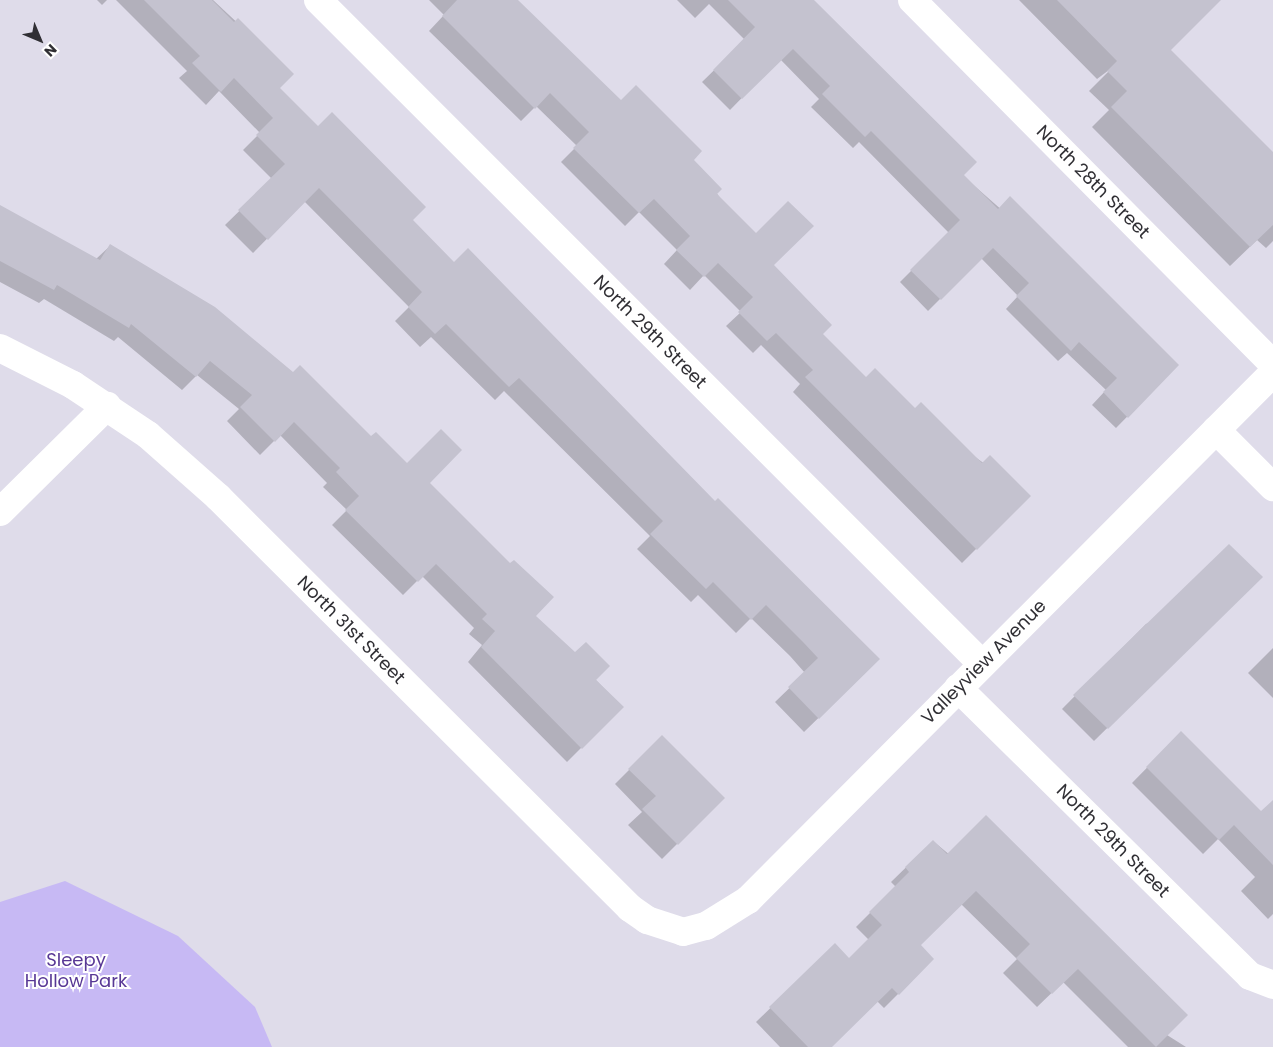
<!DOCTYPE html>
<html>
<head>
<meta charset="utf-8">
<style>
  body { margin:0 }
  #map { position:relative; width:1273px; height:1047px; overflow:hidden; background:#dfdcea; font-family:Poppins,sans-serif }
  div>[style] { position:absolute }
  .green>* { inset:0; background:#c7b9f4 }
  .shadow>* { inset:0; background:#0003 }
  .building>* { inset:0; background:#c4c2cf }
  .minor>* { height:28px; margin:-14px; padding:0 14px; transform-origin:14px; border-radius:14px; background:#fff }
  span { translate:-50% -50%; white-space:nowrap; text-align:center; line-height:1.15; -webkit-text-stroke:4px #fff; paint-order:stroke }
  .street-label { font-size:18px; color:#302f34 }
  .park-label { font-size:18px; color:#583895 }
  .north { position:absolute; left:15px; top:15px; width:50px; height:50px; -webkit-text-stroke:4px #fff; paint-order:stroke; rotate:135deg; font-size:14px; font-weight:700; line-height:20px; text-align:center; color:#302f34 }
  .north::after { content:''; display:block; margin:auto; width:18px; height:22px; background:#302f34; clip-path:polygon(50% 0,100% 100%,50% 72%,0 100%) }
</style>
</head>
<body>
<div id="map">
  <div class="green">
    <div style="clip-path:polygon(65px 881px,178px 936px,255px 1007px,272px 1047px,0 1047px,0 902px)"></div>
  </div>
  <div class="shadow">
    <div style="clip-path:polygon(97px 0,107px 0,102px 5px)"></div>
    <div style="clip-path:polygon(116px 0,213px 0,292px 74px,279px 88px,454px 264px,879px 659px,804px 732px,775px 702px,805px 673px,790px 656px,751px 618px,736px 633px,698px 595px,691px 602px,637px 549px,650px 536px,504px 391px,495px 400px,431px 337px,420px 347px,395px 321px,409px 307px,304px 201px,253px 253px,225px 225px,272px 179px,243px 150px,260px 133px,219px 91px,206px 105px,179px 78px,187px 71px)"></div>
    <div style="clip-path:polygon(429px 0,516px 0,621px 101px,692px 160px,821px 334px,866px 378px,1029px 496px,962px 563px,793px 392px,800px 384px,761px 345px,753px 353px,726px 326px,741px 312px,704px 275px,690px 290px,664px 264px,677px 250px,639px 212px,625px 226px,561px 162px,577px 146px,536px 106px,521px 121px,429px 31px,444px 15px)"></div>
    <div style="clip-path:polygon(677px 0,813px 0,962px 175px,1178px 365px,1116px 428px,1092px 405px,1106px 390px,1067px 353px,1058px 361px,1006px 309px,1018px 296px,981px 258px,928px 311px,900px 282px,949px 233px,859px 142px,853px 148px,811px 107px,819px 99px,780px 59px,730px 110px,702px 82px,745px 40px,709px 4px,695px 18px)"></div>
    <div style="clip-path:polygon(1019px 0,1220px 0,1169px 50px,1273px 154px,1273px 241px,1266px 248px,1257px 240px,1230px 266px,1092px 127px,1109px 110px,1089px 91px,1113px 67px,1097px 79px)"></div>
    <div style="clip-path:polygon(0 206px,96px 259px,110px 246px,407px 465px,428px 483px,535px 617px,622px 707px,567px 762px,468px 662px,482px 645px,469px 634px,474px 628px,422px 576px,403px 595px,332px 525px,347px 510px,323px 487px,327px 483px,280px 435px,260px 455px,227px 421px,239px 409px,197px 375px,182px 390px,118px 337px,114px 341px,44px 299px,39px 303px,0 282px)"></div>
    <div style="clip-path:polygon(1261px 577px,1094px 741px,1062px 709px,1146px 624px)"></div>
    <div style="clip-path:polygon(1273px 648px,1273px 698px,1248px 673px)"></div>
    <div style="clip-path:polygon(1181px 733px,1261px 813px,1273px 803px,1273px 914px,1268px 919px,1241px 891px,1255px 877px,1218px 839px,1203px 854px,1132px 783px)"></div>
    <div style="clip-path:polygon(662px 737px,723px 798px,662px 859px,628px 825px,642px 812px,615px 784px)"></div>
    <div style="clip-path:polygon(933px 841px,1167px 1035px,1186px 1047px,1128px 1047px,1063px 982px,1037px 1007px,1003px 973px,1017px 959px,961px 904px,919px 945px,933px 959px,884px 1008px,877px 1001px,830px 1047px,780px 1047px,756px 1022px,835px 945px,849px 960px,869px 940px,856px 927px,896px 887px,891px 882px)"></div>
  </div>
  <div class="building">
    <div style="clip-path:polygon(144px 0,212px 0,234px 22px,238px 18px,294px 74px,280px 88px,318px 126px,332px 112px,426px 207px,413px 220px,454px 262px,468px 248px,715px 501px,718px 498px,880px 659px,819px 719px,788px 687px,818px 658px,803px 642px,766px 605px,751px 620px,713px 582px,706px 589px,650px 534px,663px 521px,519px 378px,509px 387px,446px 324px,435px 334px,408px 307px,422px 292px,319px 188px,268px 240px,238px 210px,285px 164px,256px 135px,273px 118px,234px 78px,221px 92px,192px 63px,200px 56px)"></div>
    <div style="clip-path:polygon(457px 0,518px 0,621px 100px,636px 85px,702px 151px,694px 160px,722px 189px,717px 194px,756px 233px,788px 201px,814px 226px,774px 265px,832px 325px,823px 334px,866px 377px,875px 368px,915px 408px,921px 402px,982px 463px,990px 455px,1031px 496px,977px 550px,805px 377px,813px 370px,776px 333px,767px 341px,738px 312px,753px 297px,718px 263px,704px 277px,676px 250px,690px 236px,654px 199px,639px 213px,573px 148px,589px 132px,550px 93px,535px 109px,442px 16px)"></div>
    <div style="clip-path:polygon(728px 0,814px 0,977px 162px,964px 175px,998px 209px,1010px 196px,1179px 365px,1128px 418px,1103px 392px,1117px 378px,1079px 342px,1071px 351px,1016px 296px,1029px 283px,993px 248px,941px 300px,910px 270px,960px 220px,871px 131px,865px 137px,822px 94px,830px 86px,793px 49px,742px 99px,713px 70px,755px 27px)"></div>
    <div style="clip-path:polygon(1057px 0,1221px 0,1171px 50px,1273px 152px,1273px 225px,1250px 247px,1111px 107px,1127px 91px,1107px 71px,1117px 61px)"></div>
    <div style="clip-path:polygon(0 205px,100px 260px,110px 244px,215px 307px,293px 372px,300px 365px,371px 436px,376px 432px,407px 463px,441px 429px,462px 450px,430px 483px,510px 563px,514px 560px,554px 597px,536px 616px,575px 652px,586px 642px,610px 666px,596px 680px,624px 707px,582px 749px,481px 647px,495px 631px,482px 619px,487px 614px,436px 564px,418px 582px,345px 510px,359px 496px,336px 472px,340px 468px,294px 422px,275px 442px,240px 407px,252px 395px,210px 361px,196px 377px,131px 324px,129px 328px,57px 285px,54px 290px,0 261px)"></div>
    <div style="clip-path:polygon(1229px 544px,1263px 577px,1108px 729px,1073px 695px)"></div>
    <div style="clip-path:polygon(1181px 731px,1261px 811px,1273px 800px,1273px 865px,1234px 825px,1219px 840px,1146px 767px)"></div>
    <div style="clip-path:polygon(662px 735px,725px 798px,678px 845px,642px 809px,656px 796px,628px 769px)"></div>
    <div style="clip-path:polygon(986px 815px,1188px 1015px,1156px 1047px,1078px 969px,1052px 994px,1016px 958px,1030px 944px,976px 891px,921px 945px,934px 959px,899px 995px,892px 988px,832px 1047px,808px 1047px,769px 1007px,835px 943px,849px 958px,882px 925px,869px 912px,909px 872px,905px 867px,933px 840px,947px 854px)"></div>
  </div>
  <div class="minor">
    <div style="left:318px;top:0;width:939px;rotate:45deg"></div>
    <div style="left:912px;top:0;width:513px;rotate:45.24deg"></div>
    <div style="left:0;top:348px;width:82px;rotate:26.9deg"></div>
    <div style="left:73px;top:385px;width:90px;rotate:33.7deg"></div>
    <div style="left:148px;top:435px;width:94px;rotate:41.5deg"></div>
    <div style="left:218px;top:497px;width:582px;rotate:44.93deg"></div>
    <div style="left:630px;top:908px;width:21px;rotate:35deg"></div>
    <div style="left:647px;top:920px;width:38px;rotate:18deg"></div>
    <div style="left:683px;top:932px;width:24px;rotate:-15deg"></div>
    <div style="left:706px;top:926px;width:49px;rotate:-31.8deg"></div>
    <div style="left:748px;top:900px;width:744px;rotate:-45.11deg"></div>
    <div style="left:1216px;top:430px;width:81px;rotate:45deg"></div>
    <div style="left:0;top:512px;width:151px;rotate:-44.7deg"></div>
    <div style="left:958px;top:688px;width:410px;rotate:44.6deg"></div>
    <div style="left:1250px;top:976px;width:25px;rotate:21deg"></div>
  </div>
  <div class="street-label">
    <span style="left:1093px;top:182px;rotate:45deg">North 28th Street</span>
    <span style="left:650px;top:332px;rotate:45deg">North 29th Street</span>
    <span style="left:351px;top:630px;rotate:45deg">North 31st Street</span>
    <span style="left:984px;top:662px;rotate:-45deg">Valleyview Avenue</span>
    <span style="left:1113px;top:841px;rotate:45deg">North 29th Street</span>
  </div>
  <div class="park-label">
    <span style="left:76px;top:971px">Sleepy<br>Hollow Park</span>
  </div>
  <div class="north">N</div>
</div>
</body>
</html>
